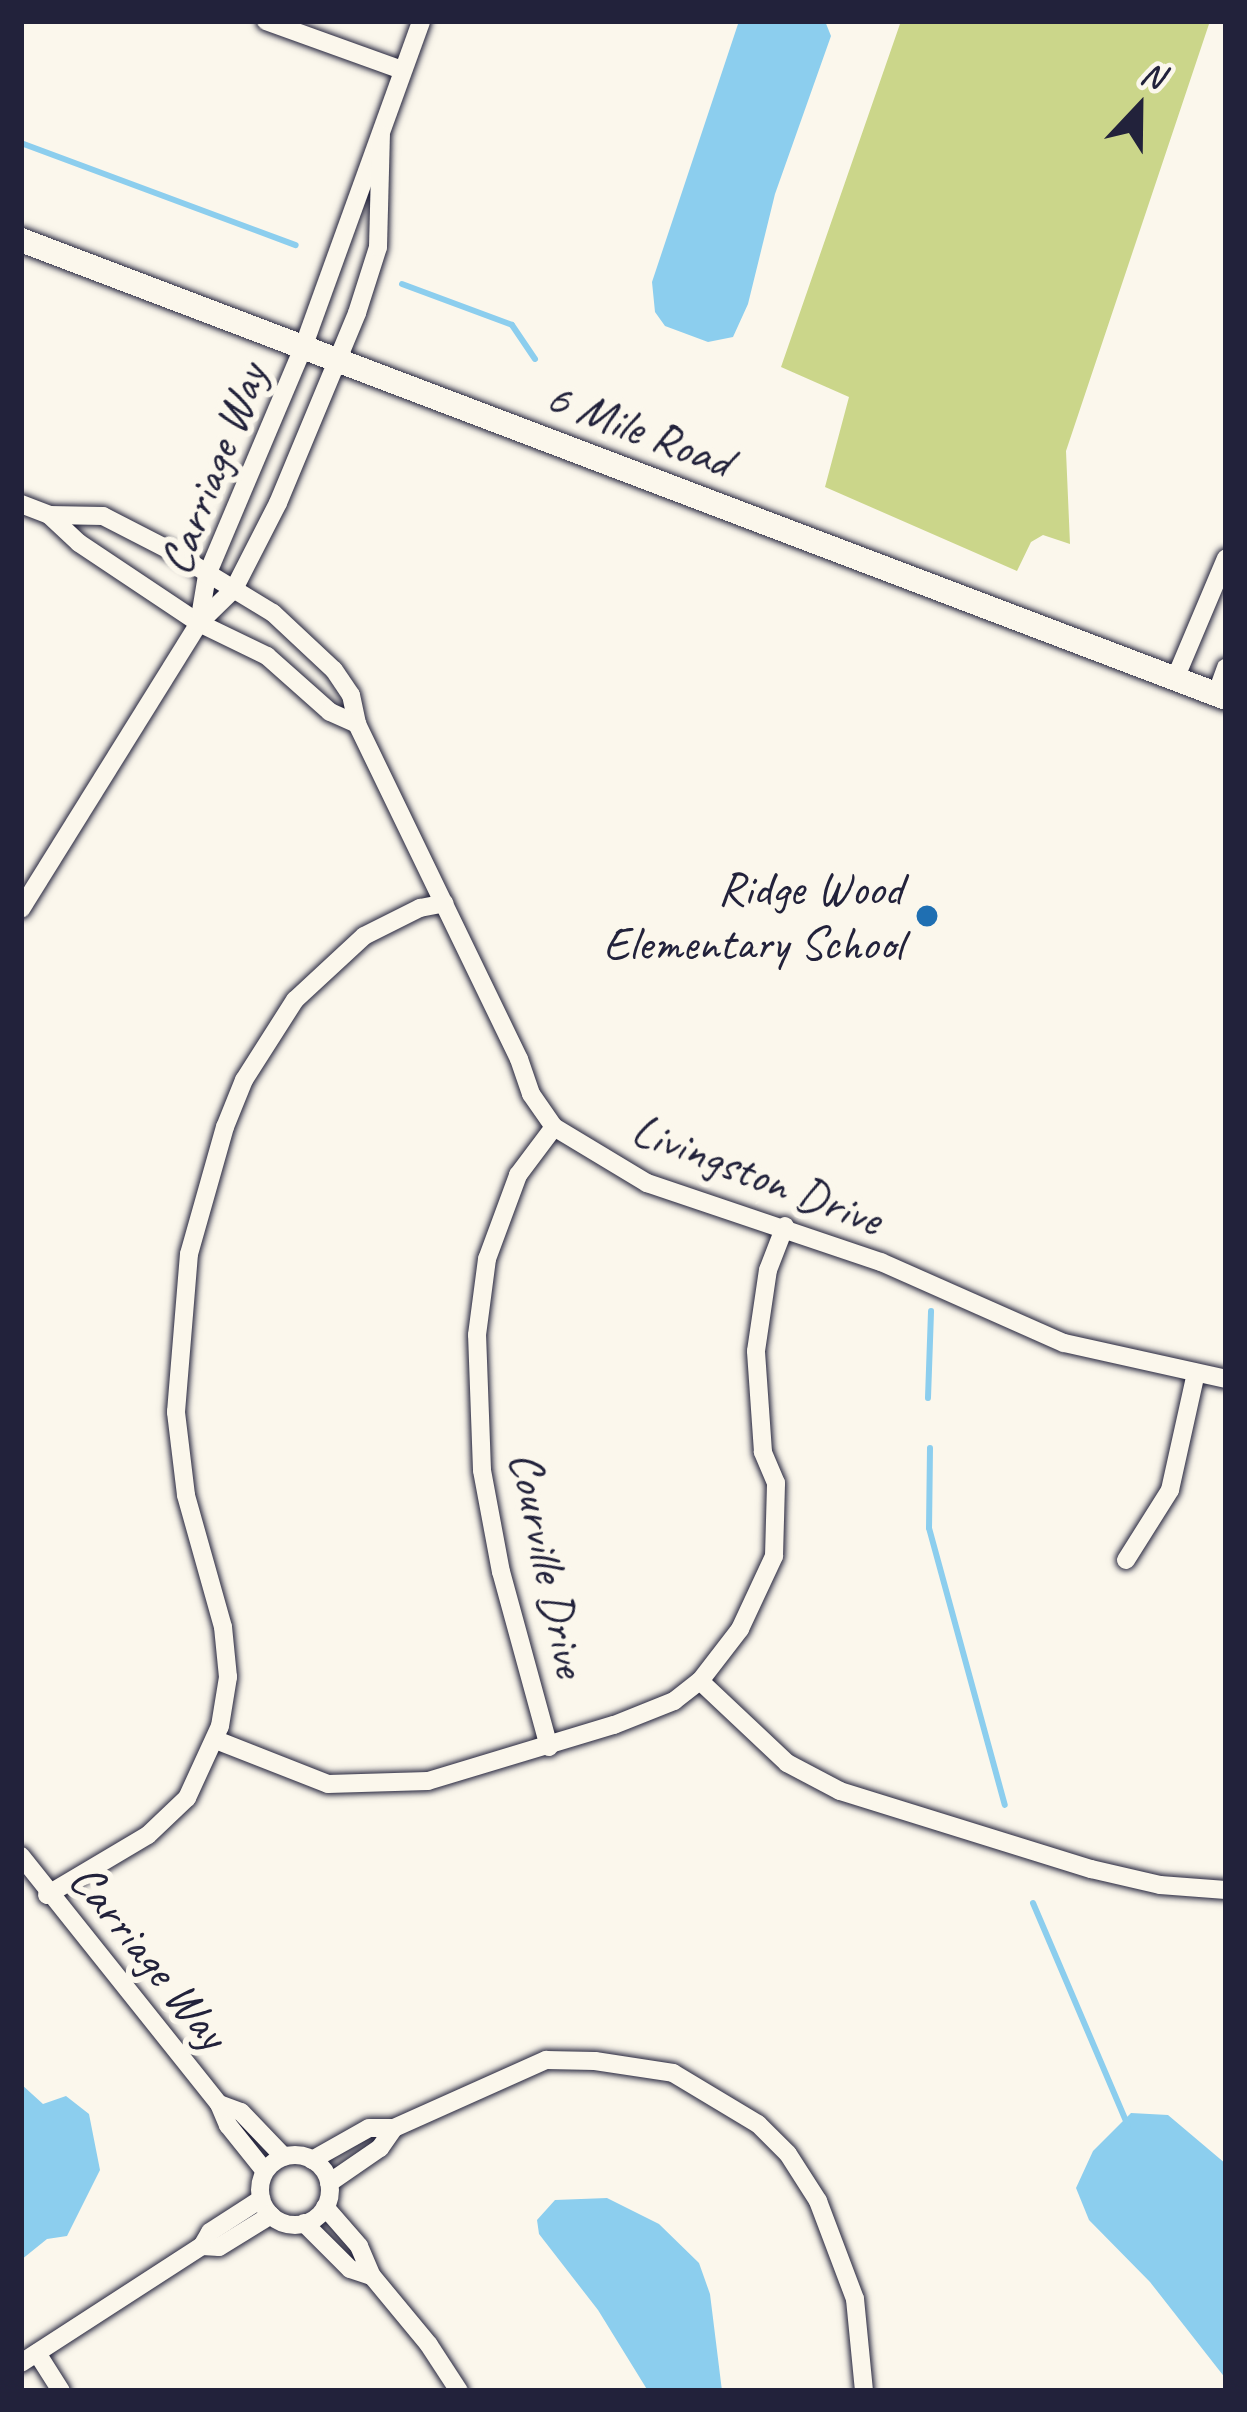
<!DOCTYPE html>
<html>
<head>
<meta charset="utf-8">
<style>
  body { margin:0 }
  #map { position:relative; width:1247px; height:2412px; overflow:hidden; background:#fbf7ec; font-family:Caveat,sans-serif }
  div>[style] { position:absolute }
  .green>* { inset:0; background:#cbd68a }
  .water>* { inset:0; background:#8cceee }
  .stream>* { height:6px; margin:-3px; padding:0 3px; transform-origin:3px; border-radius:3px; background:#8cceee }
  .roads { filter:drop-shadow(0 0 3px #22223b) drop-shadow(0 0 3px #22223b) }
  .minor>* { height:18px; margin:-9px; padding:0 9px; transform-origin:9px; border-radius:9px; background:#fbf7ec }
  .minor>.ring { margin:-9px; padding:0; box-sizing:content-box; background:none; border:18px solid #fbf7ec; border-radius:50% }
  .tertiary>* { height:24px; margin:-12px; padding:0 12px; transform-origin:12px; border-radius:12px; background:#fbf7ec }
  .dots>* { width:33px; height:33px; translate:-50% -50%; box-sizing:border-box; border:6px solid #fbf7ec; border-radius:50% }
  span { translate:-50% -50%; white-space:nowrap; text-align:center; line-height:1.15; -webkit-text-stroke:12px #fbf7ec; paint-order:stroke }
  .street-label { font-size:48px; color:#22223b }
  .poi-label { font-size:48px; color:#22223b }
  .right { translate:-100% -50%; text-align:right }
  .frame { position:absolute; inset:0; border:24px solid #22223b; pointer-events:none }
  .north { position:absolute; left:1079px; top:48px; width:120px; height:120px; -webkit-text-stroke:9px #fbf7ec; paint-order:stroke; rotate:22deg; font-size:33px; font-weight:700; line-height:48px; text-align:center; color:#22223b }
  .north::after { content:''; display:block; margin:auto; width:42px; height:54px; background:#22223b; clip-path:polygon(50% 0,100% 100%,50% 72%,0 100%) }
</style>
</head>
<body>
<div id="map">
  <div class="green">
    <div style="clip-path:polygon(901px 21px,1210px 21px,1066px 451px,1070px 544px,1043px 535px,1031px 542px,1017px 571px,825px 487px,849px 397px,781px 367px)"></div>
  </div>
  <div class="water">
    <div style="clip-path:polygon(739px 21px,825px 21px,831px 36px,775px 194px,748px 304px,733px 337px,708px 342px,665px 326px,655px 312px,652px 282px)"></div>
    <div style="clip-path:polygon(21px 2084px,43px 2104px,66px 2096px,89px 2114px,100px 2170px,67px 2236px,47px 2239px,21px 2260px)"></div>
    <div style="clip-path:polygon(1131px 2113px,1168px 2115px,1226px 2164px,1226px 2379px,1150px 2282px,1089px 2220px,1076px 2188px,1093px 2151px)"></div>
    <div style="clip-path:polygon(607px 2198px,659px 2224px,699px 2263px,710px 2294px,722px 2391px,648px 2391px,598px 2310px,539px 2234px,537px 2220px,555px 2200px)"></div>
  </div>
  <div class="stream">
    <div style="left:21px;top:143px;width:293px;rotate:20.4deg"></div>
    <div style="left:402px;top:284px;width:117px;rotate:20.4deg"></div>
    <div style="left:512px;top:325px;width:41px;rotate:55.9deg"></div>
    <div style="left:928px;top:1398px;width:87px;rotate:-88deg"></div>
    <div style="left:930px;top:1448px;width:80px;rotate:90.7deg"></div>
    <div style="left:929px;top:1528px;width:287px;rotate:74.7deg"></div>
    <div style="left:1033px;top:1903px;width:242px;rotate:66.9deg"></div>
  </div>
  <div class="roads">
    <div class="minor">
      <div style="left:266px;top:21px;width:145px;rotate:19.8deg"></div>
      <div style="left:21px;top:504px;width:30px;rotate:21deg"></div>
      <div style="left:49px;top:515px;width:54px;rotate:1.1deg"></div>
      <div style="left:103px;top:516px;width:76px;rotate:27.2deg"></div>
      <div style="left:171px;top:551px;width:119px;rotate:31.3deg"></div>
      <div style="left:273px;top:613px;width:83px;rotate:43.1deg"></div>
      <div style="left:334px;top:670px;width:30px;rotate:56deg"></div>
      <div style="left:351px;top:695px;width:30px;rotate:78deg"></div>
      <div style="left:357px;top:724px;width:372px;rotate:64.2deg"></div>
      <div style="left:519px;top:1059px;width:37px;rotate:71deg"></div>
      <div style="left:531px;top:1094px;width:40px;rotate:55.1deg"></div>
      <div style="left:554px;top:1127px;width:109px;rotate:31.1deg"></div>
      <div style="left:647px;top:1183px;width:247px;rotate:18.7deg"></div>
      <div style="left:881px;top:1262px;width:200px;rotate:23.9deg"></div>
      <div style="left:1064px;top:1343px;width:166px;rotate:12.5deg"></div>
      <div style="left:49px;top:515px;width:41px;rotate:43deg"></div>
      <div style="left:79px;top:543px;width:144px;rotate:33.7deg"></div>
      <div style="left:199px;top:623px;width:76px;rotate:25.9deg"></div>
      <div style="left:267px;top:656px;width:84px;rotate:41.6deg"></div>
      <div style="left:330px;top:712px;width:30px;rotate:24deg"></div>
      <div style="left:199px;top:623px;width:49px;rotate:-80.5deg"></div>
      <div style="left:207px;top:575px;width:250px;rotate:-67.1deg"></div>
      <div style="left:304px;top:345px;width:344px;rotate:-70.1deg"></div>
      <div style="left:1175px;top:679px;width:131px;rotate:-67.1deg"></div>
      <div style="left:1216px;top:695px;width:29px;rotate:-70deg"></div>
      <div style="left:21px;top:909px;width:337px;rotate:-58.1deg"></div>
      <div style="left:199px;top:623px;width:49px;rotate:-44.2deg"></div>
      <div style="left:234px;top:589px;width:97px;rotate:-62.9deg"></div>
      <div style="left:278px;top:503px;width:206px;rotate:-67.4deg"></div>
      <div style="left:357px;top:313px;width:69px;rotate:-72.3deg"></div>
      <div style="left:378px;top:247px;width:112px;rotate:-88.5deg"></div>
      <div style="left:1126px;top:1560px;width:83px;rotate:-57.8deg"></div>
      <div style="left:1170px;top:1490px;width:120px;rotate:-77.5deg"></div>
      <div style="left:700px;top:1681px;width:120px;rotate:43.3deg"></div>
      <div style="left:787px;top:1763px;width:60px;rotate:27.8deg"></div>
      <div style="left:840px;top:1791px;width:263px;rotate:17.3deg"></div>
      <div style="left:1091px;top:1869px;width:71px;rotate:13.1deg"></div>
      <div style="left:1160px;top:1885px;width:66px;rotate:4.3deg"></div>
      <div style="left:216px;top:1740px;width:120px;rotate:21.4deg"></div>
      <div style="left:328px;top:1784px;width:100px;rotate:-1.7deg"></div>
      <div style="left:428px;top:1781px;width:194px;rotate:-16.8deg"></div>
      <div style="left:614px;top:1725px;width:65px;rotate:-21.8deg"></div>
      <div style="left:674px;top:1701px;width:33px;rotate:-38deg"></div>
      <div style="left:700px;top:1681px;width:66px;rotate:-52.4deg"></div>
      <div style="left:740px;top:1629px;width:81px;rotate:-65deg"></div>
      <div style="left:774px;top:1556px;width:73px;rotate:-88.4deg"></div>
      <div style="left:776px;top:1483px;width:34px;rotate:-113deg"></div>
      <div style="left:763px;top:1452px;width:101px;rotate:-94deg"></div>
      <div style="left:756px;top:1351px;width:82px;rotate:-81.6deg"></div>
      <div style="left:768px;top:1270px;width:47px;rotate:-68.9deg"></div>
      <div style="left:549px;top:1747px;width:181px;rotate:-105.3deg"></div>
      <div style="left:501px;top:1572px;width:104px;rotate:-100.6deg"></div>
      <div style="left:482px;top:1470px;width:135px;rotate:-92.1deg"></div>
      <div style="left:477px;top:1335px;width:77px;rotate:-82.5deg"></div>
      <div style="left:487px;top:1259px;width:90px;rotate:-69.7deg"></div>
      <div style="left:518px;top:1175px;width:60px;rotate:-53.1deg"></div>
      <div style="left:21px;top:1856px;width:317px;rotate:51.4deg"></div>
      <div style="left:219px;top:2104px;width:23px;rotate:67deg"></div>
      <div style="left:228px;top:2125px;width:58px;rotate:51.3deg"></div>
      <div style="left:47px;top:1895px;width:117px;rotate:-30.7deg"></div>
      <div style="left:148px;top:1835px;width:54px;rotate:-43.5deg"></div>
      <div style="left:187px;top:1798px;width:79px;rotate:-65.4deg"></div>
      <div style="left:220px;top:1726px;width:50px;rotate:-80.7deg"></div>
      <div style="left:228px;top:1677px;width:50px;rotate:-95.7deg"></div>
      <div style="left:223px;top:1627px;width:137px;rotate:-105.7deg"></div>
      <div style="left:186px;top:1495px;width:84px;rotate:-96.9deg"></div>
      <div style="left:176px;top:1412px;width:159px;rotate:-85.3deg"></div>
      <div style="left:189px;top:1254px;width:132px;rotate:-74.2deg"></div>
      <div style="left:225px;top:1127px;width:51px;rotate:-68deg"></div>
      <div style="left:244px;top:1080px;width:95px;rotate:-57.5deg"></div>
      <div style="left:295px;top:1000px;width:94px;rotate:-42.8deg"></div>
      <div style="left:364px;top:936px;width:63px;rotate:-26.6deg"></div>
      <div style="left:420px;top:908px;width:25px;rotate:-11deg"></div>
      <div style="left:219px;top:2104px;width:23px;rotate:20deg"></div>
      <div style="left:241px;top:2112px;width:62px;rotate:46.3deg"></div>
      <div class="ring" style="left:260px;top:2155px;width:52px;height:52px"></div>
      <div style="left:312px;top:2160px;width:65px;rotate:-29.3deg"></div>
      <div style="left:369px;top:2128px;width:25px"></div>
      <div style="left:394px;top:2128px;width:167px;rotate:-24.1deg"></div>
      <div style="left:546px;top:2060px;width:49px;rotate:1.2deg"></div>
      <div style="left:595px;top:2061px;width:79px;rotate:8.7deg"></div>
      <div style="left:673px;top:2073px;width:99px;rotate:31deg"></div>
      <div style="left:758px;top:2124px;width:42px;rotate:45deg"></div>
      <div style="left:788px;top:2154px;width:56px;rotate:57.4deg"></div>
      <div style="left:818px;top:2201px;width:105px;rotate:69.3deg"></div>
      <div style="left:855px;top:2299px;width:92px;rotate:84.4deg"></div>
      <div style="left:329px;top:2183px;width:62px;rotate:-34.5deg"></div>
      <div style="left:380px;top:2148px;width:24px;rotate:-55deg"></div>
      <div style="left:325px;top:2207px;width:52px;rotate:48.9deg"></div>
      <div style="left:359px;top:2246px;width:33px;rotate:67deg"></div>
      <div style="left:372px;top:2276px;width:89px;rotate:50.4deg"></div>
      <div style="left:429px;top:2345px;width:55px;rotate:56.9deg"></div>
      <div style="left:304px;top:2223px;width:65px;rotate:45deg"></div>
      <div style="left:350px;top:2269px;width:23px;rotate:18deg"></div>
      <div style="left:202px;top:2246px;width:17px;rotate:3deg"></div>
      <div style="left:219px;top:2247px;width:61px;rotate:-31.6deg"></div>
      <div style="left:37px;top:2353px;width:45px;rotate:57.7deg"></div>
      <div style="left:21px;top:2363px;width:216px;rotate:-32.9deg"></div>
      <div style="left:202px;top:2246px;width:16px;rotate:-60deg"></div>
      <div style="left:210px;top:2232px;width:61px;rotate:-32.9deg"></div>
    </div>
    <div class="tertiary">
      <div style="left:21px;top:240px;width:1289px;rotate:20.81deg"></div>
    </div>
  </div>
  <div class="dots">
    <div style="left:927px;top:916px;background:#1f6fb2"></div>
  </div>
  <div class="street-label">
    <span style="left:639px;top:429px;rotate:21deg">6 Mile Road</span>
    <span style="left:213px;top:469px;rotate:-69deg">Carriage Way</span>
    <span style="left:757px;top:1174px;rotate:21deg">Livingston Drive</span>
    <span style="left:548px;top:1564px;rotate:78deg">Courville Drive</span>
    <span style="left:149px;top:1956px;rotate:51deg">Carriage Way</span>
  </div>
  <div class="poi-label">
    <span class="right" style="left:903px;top:916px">Ridge Wood<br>Elementary School</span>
  </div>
  <div class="frame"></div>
  <div class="north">N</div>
</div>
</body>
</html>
